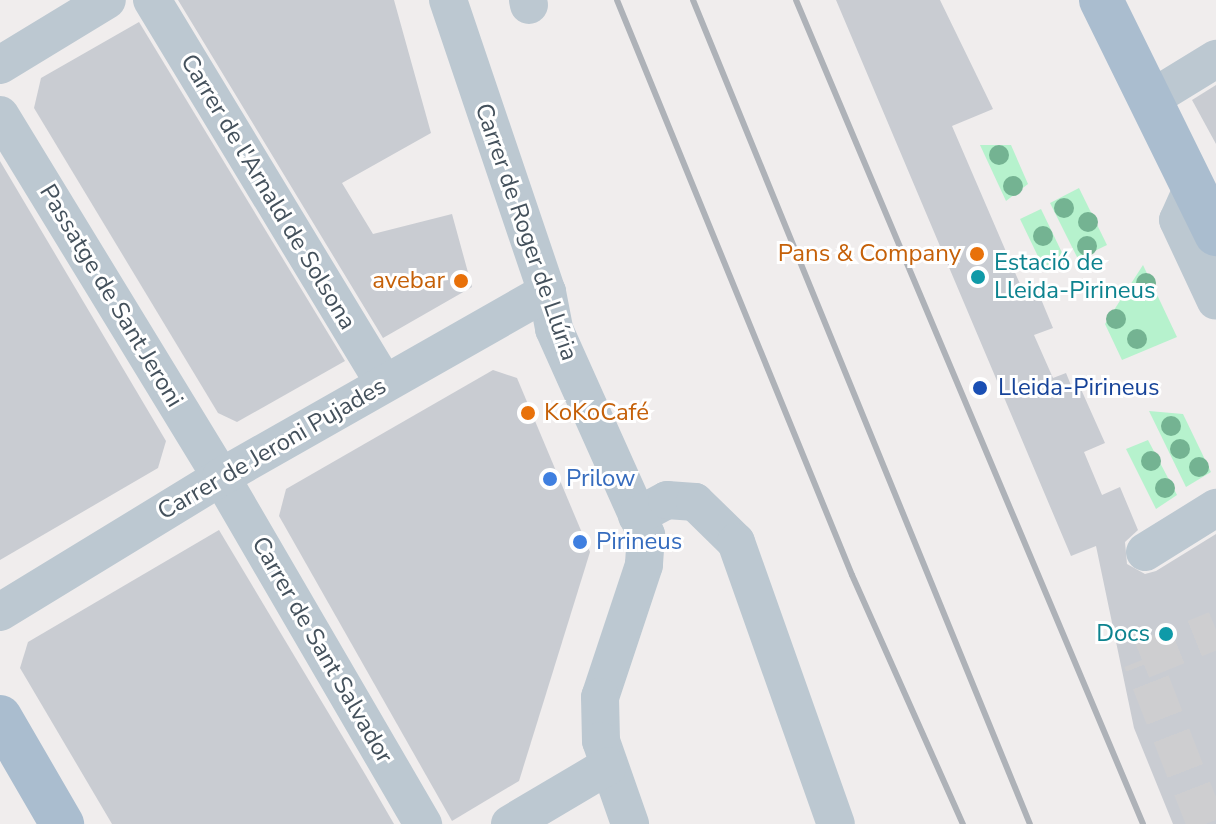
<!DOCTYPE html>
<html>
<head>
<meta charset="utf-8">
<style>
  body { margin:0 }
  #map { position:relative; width:1216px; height:824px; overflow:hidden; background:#f0eded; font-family:"Nunito Sans",sans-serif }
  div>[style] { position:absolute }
  .green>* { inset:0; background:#b6f2cd }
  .building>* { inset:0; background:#c9ccd2 }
  .minor-tunnel>* { height:38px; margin-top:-19px; transform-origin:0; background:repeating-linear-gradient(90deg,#ceced0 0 38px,transparent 0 57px) }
  .minor>* { height:38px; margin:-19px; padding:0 19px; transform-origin:19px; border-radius:19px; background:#bcc8d1 }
  .major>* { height:44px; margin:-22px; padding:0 22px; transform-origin:22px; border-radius:22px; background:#aabdcf }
  .rail>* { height:6px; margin:-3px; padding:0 3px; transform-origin:3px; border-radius:3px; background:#aeb2b8 }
  .trees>* { width:20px; height:20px; margin:-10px; border-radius:50%; background:#74b392 }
  .dots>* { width:22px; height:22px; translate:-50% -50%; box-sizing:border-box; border:4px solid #fff; border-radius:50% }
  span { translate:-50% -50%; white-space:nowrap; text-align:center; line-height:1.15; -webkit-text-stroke:6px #fff; paint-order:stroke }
  .street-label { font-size:24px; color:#44515c }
  .food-label { font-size:24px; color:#c56008 }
  .right { translate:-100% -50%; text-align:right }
  .left { translate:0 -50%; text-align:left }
  .culture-label { font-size:24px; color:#0d838f }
  .transit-label { font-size:24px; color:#164399 }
  .shop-label { font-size:24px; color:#366cbe }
</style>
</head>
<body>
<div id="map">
  <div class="green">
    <div style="clip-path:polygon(980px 145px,1011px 145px,1028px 184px,1006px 201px)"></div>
    <div style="clip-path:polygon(1079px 188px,1107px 245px,1078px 259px,1050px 203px)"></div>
    <div style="clip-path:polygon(1041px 209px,1067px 263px,1046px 273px,1020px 219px)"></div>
    <div style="clip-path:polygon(1143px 265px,1177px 337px,1122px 360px,1105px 324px)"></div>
    <div style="clip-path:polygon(1149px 411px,1183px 414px,1211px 472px,1186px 487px)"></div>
    <div style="clip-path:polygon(1148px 440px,1177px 495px,1156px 509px,1126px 449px)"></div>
  </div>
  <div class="building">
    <div style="clip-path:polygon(178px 0,394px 0,431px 133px,342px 183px,373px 234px,452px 214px,472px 287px,383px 338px)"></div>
    <div style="clip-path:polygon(836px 0,940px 0,993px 109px,952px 126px,1023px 291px,1036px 287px,1053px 328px,1034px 335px,1053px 378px,1066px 373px,1073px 390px,1080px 387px,1105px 443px,1084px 452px,1102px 495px,1120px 487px,1138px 530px,1125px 542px,1127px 564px,1145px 574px,1156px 571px,1216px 534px,1216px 824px,1173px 824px,1134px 728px,1096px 546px,1071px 556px)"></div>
    <div style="clip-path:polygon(139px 22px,345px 361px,237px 422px,218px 413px,34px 108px,41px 78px)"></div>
    <div style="clip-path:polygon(1216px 85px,1216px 144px,1192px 100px)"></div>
    <div style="clip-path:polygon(0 161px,166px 441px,158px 468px,0 560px)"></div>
    <div style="clip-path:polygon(493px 370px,517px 378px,590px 552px,519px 781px,452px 821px,279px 516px,286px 489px)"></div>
    <div style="clip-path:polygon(219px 530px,365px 774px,394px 824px,112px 824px,20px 668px,28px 642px)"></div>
  </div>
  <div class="minor-tunnel">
    <div style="left:1206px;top:824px;width:176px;rotate:-111.3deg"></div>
    <div style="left:1142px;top:660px;width:80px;rotate:-22.1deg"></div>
  </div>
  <div class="minor">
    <div style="left:152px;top:0;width:448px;rotate:58.8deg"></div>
    <div style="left:448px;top:0;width:308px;rotate:71.3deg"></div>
    <div style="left:547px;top:292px;width:38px;rotate:79deg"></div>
    <div style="left:554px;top:329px;width:226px;rotate:65.9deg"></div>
    <div style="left:646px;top:535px;width:30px;rotate:94deg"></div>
    <div style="left:644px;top:565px;width:139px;rotate:108.4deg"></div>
    <div style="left:600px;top:697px;width:44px;rotate:88.7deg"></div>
    <div style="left:601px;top:741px;width:88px;rotate:70.7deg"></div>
    <div style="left:528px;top:0;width:5px;rotate:79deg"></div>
    <div style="left:0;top:65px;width:125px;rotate:-31.3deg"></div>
    <div style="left:1149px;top:100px;width:79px;rotate:-31.5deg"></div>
    <div style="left:0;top:115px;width:424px;rotate:58.6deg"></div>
    <div style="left:221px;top:477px;width:402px;rotate:59.8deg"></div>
    <div style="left:1192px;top:189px;width:34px;rotate:114deg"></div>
    <div style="left:1178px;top:220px;width:89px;rotate:64.9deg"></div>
    <div style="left:637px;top:516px;width:34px;rotate:-28deg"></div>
    <div style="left:667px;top:500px;width:28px;rotate:4deg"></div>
    <div style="left:695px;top:502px;width:57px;rotate:44.3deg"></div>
    <div style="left:736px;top:542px;width:299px;rotate:70.5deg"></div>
    <div style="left:1145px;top:552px;width:84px;rotate:-31.8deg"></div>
    <div style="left:0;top:612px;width:259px;rotate:-31.4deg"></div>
    <div style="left:221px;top:477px;width:375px;rotate:-29.6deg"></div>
    <div style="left:510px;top:824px;width:114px;rotate:-30.6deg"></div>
  </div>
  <div class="major">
    <div style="left:1101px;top:0;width:261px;rotate:63.8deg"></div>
    <div style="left:0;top:717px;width:124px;rotate:59.9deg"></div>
  </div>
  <div class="rail">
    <div style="left:617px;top:0;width:621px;rotate:67.77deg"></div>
    <div style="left:852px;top:575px;width:273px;rotate:66deg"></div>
    <div style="left:693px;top:0;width:890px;rotate:67.76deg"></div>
    <div style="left:796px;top:0;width:894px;rotate:67.16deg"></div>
  </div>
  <div class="trees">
    <div style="left:999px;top:155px"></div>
    <div style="left:1013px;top:186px"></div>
    <div style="left:1064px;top:208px"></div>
    <div style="left:1088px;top:222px"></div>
    <div style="left:1043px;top:236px"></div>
    <div style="left:1087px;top:246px"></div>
    <div style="left:1146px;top:283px"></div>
    <div style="left:1116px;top:319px"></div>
    <div style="left:1137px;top:339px"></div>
    <div style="left:1171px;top:426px"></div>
    <div style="left:1180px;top:449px"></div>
    <div style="left:1151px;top:461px"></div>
    <div style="left:1199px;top:467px"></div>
    <div style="left:1165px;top:488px"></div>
  </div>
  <div class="dots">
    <div style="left:977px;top:254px;background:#e8710a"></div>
    <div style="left:978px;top:277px;background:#0f9aa8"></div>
    <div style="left:461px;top:281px;background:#e8710a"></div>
    <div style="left:980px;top:388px;background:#1a4fb4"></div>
    <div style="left:528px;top:413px;background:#e8710a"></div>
    <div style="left:550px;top:479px;background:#3f7fe0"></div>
    <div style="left:580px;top:542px;background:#3f7fe0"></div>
    <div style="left:1166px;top:634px;background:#0f9aa8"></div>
  </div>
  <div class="street-label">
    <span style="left:268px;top:192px;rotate:59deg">Carrer de l'Arnald de Solsona</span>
    <span style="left:526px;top:232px;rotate:71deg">Carrer de Roger de Llúria</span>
    <span style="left:111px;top:296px;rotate:59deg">Passatge de Sant Jeroni</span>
    <span style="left:272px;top:449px;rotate:-30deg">Carrer de Jeroni Pujades</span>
    <span style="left:322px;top:650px;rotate:60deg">Carrer de Sant Salvador</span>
  </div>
  <div class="food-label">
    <span class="right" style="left:961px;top:254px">Pans &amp; Company</span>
    <span class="right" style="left:445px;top:281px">avebar</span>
    <span class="left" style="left:544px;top:413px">KoKoCafé</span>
  </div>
  <div class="culture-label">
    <span class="left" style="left:994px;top:277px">Estació de<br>Lleida-Pirineus</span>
    <span class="right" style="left:1150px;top:634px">Docs</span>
  </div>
  <div class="transit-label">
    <span class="left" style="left:998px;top:388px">Lleida-Pirineus</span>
  </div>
  <div class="shop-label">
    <span class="left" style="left:566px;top:479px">Prilow</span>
    <span class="left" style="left:596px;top:542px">Pirineus</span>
  </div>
</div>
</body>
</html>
